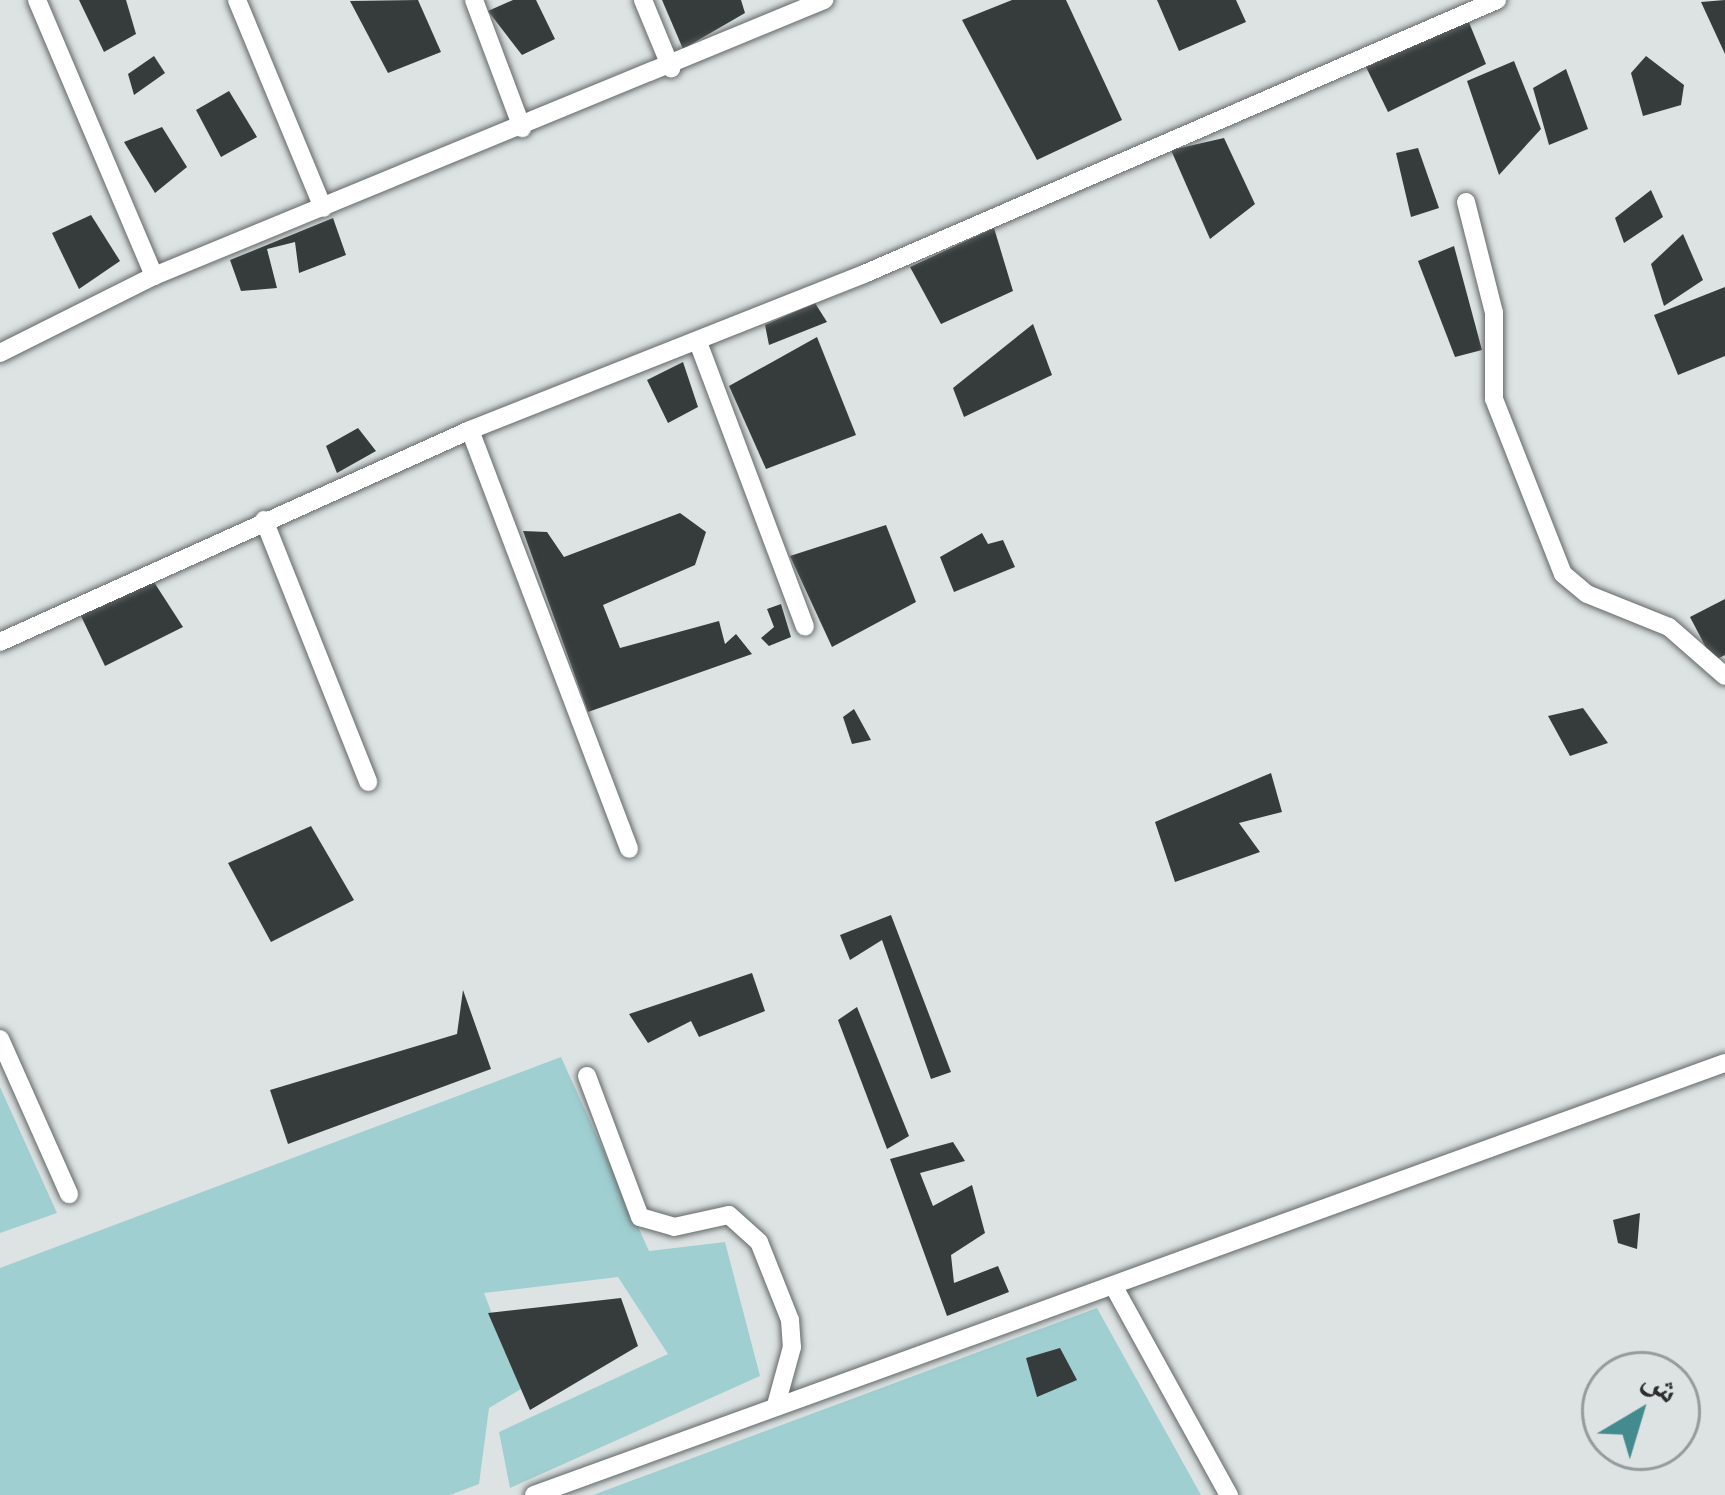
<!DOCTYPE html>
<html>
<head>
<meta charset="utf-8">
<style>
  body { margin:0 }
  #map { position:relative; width:1725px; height:1495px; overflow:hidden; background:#dde3e3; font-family:"Libre Baskerville","Noto Naskh Arabic",serif }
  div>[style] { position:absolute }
  .green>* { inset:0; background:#a0cfd1 }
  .building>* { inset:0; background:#363b3b }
  .roads { filter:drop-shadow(0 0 3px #636868) drop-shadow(0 0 3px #636868) }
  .street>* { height:18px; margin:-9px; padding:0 9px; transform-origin:9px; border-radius:9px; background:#fff }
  span { translate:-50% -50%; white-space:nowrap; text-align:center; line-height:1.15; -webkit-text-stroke:12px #dde3e3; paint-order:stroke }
  .north { position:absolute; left:1581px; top:1351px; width:120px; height:120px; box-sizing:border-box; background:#dde3e3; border:3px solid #969b9b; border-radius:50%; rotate:38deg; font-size:33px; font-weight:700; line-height:48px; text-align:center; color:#2c2e2e }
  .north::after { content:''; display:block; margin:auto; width:42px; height:54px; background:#448b90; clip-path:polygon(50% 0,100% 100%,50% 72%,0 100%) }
</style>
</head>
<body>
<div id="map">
  <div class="green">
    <div style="clip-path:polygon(561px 1057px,649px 1251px,725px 1242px,760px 1376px,510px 1488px,499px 1432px,668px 1354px,618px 1277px,484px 1293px,521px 1389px,489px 1408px,479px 1484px,450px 1495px,0 1495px,0 1268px)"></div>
    <div style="clip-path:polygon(0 1087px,57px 1213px,0 1233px)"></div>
    <div style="clip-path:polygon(1097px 1308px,1201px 1495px,593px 1495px)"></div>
  </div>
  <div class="building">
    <div style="clip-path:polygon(79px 0,126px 0,136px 34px,104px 52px)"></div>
    <div style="clip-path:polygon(418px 0,441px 52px,388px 73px,350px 1px)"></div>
    <div style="clip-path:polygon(513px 0,536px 0,555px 39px,522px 55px,488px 11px)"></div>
    <div style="clip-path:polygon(662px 0,741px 0,745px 13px,683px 49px)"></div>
    <div style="clip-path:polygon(1012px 0,1066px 0,1122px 120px,1037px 160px,962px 20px)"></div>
    <div style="clip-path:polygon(1157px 0,1236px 0,1246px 22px,1179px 51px)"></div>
    <div style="clip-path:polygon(1725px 0,1725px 54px,1701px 2px)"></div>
    <div style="clip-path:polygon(1468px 20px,1486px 64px,1388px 112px,1366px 67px)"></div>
    <div style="clip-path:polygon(154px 56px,165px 73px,134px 95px,128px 74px)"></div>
    <div style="clip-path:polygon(1646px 56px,1684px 85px,1681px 105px,1643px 116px,1631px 73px)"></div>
    <div style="clip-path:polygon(1514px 61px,1541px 129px,1499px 175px,1467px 81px)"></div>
    <div style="clip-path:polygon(1566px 69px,1588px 129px,1549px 145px,1533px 88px)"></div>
    <div style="clip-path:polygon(229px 91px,257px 137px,221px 157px,196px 110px)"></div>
    <div style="clip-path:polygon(162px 127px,187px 167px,155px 193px,124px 142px)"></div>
    <div style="clip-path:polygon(1224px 138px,1255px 204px,1210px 239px,1171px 150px)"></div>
    <div style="clip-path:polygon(1418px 148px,1439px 208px,1411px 217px,1396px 153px)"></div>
    <div style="clip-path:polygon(1651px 190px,1663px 217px,1624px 243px,1615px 218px)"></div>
    <div style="clip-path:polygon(91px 215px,120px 261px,79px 289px,52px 233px)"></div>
    <div style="clip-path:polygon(333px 218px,346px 255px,299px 273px,295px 242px,267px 249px,277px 288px,241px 291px,230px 260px)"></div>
    <div style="clip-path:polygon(994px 228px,1013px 291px,941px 324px,910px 267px)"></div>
    <div style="clip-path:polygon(1683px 234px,1703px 280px,1664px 306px,1651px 264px)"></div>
    <div style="clip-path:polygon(1454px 246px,1482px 350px,1455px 357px,1418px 261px)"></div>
    <div style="clip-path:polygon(1725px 287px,1725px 356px,1678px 375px,1654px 315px)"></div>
    <div style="clip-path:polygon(815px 303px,827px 322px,769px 345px,765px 325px)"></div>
    <div style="clip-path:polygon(1033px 324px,1052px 375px,964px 417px,953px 388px)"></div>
    <div style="clip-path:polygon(817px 337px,856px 435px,766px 469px,729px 386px)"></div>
    <div style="clip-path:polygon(683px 362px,698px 407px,668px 423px,647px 380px)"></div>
    <div style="clip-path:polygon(358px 428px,376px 451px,337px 473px,326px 446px)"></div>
    <div style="clip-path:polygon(680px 513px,706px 532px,695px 565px,603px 605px,620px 648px,719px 621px,725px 644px,736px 634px,752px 654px,588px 712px,523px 531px,547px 532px,564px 557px)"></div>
    <div style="clip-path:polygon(886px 525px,916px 602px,832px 647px,790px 556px)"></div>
    <div style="clip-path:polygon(982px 533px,988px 544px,1003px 540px,1015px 567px,954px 592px,940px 557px)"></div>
    <div style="clip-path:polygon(152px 579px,183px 627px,105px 666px,80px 614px)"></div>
    <div style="clip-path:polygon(1725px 599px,1725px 655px,1713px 661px,1690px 617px)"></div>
    <div style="clip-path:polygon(781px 604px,791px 637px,769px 646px,761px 638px,774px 627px,767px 609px)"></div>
    <div style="clip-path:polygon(1583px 708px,1608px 743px,1570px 756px,1548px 716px)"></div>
    <div style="clip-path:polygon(854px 709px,871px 740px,852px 744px,843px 717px)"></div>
    <div style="clip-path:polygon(1271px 773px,1282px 812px,1239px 823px,1260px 852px,1175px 882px,1155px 822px)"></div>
    <div style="clip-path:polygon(311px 826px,354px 900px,271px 942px,228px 863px)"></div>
    <div style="clip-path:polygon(891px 915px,951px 1072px,931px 1079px,882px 940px,850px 960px,840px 935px)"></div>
    <div style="clip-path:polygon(752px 973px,765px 1011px,699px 1037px,691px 1021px,648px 1043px,629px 1014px)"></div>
    <div style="clip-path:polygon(463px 990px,491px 1069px,288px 1144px,270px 1090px,457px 1034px)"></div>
    <div style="clip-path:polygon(857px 1007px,909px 1136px,887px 1149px,838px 1020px)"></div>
    <div style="clip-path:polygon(953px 1142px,965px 1161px,920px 1173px,933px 1206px,972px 1185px,985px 1233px,951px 1255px,954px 1283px,998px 1266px,1009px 1292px,947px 1316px,890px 1159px)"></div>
    <div style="clip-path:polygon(1640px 1213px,1637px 1249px,1618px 1243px,1613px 1220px)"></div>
    <div style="clip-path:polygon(621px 1298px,638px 1346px,530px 1410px,488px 1313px)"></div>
    <div style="clip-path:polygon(1060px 1348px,1077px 1380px,1037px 1397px,1026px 1358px)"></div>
  </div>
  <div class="roads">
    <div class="street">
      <div style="left:37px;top:0;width:300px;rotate:67deg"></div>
      <div style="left:237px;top:0;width:225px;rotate:67.5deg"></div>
      <div style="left:474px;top:0;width:137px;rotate:69.4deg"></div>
      <div style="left:643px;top:0;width:74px;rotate:67.6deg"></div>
      <div style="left:1466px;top:202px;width:114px;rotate:75.8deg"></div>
      <div style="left:1494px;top:313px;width:86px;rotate:90deg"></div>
      <div style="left:1494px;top:399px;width:188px;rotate:68.5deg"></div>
      <div style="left:1563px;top:574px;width:31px;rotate:40deg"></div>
      <div style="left:1587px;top:594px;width:88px;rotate:21.9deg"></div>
      <div style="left:1669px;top:627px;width:74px;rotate:41.2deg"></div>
      <div style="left:698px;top:342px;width:304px;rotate:69.4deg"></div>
      <div style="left:0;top:353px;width:172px;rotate:-26.6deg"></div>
      <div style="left:154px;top:276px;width:725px;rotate:-22.39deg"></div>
      <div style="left:470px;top:430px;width:448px;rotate:69.2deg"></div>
      <div style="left:264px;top:520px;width:282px;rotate:68.3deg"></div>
      <div style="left:0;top:642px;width:516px;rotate:-24.28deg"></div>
      <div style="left:470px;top:430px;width:424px;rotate:-21.6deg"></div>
      <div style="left:864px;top:274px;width:690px;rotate:-23.41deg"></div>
      <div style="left:0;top:1039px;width:170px;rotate:66deg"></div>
      <div style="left:587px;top:1076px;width:151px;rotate:69.4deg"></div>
      <div style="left:640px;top:1217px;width:35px;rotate:16deg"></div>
      <div style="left:674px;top:1227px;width:56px;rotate:-12.3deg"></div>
      <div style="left:729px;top:1215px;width:40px;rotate:42deg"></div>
      <div style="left:759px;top:1242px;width:84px;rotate:68.3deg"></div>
      <div style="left:790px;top:1320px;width:27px;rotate:86deg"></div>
      <div style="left:792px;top:1347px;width:60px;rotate:105.4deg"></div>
      <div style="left:1114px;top:1287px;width:238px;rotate:61.1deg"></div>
      <div style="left:534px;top:1495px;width:1267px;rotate:-19.94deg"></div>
    </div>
  </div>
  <div class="north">ش</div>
</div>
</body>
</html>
